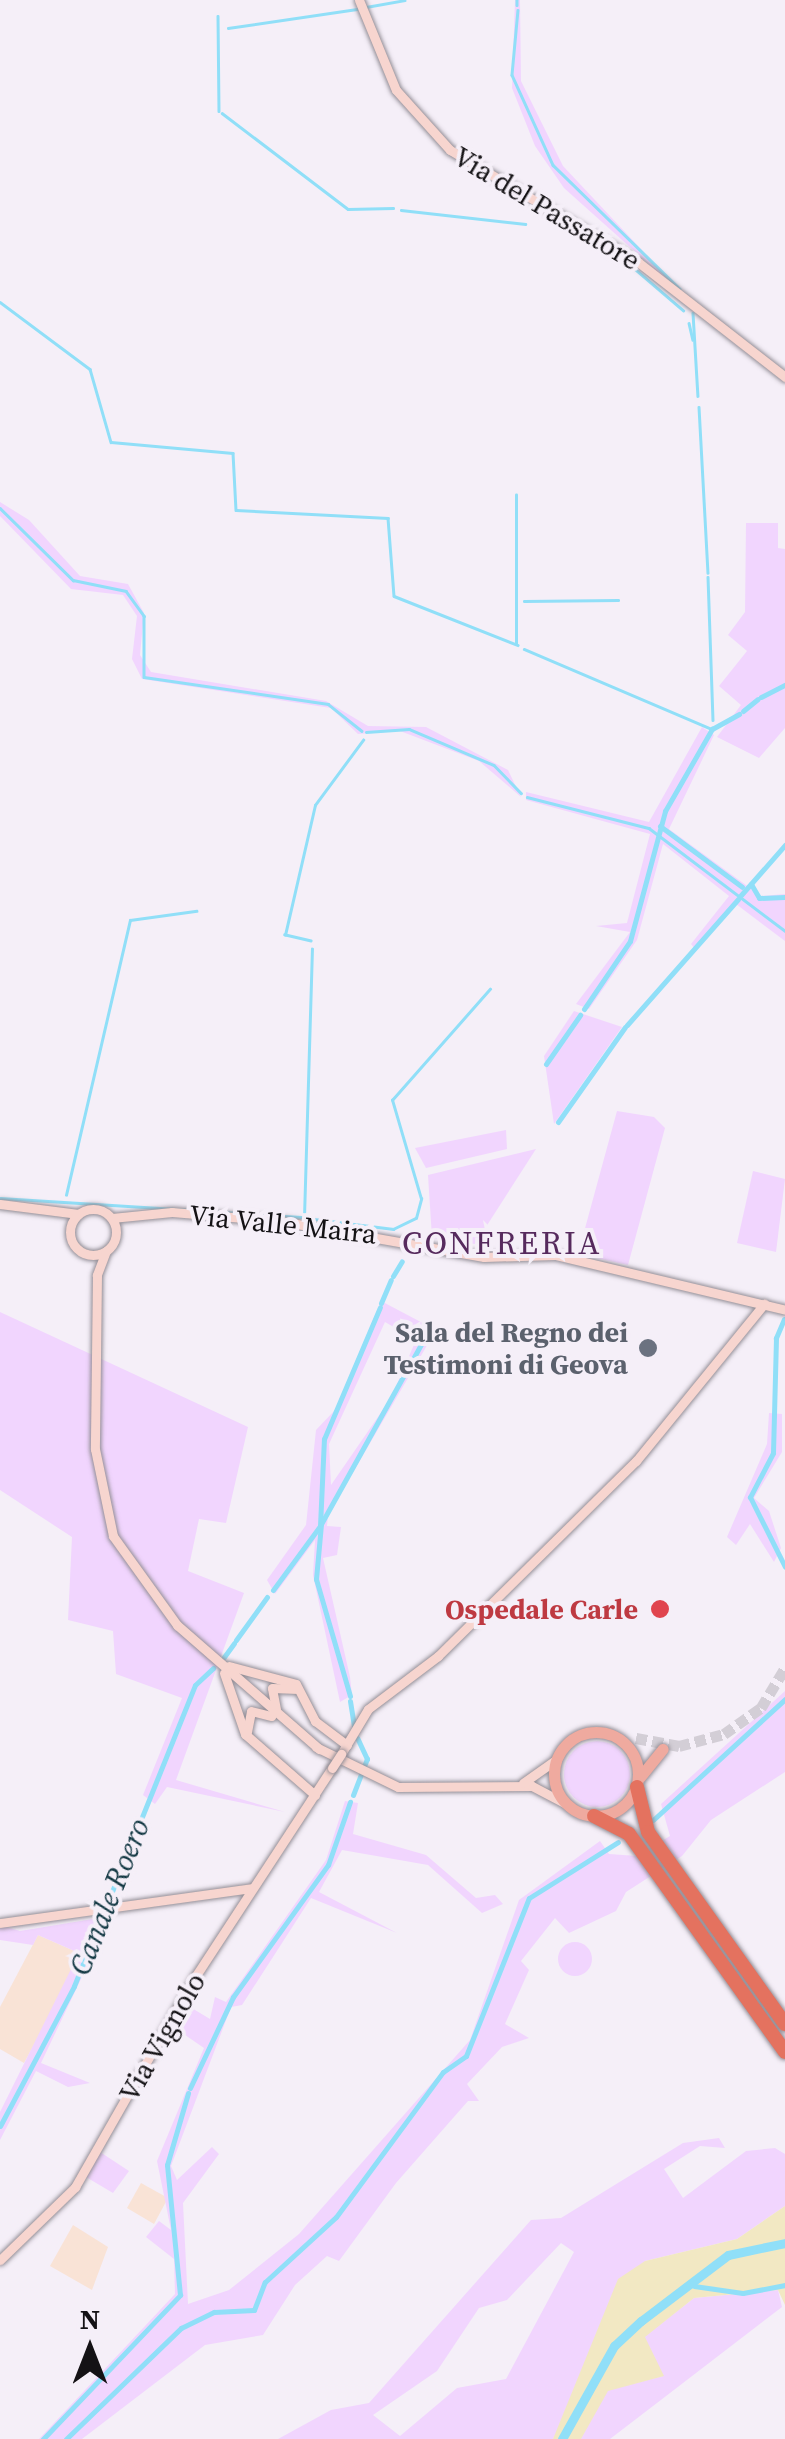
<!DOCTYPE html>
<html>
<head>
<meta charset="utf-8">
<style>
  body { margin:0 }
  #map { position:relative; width:785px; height:2439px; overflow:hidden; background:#f5eff8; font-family:"Source Serif 4",serif }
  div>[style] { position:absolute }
  .industrial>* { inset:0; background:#f9e3d6 }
  .green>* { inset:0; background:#f1d5fe }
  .round { border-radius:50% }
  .sand>* { inset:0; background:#f2e8c3 }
  .stream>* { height:2.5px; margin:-1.25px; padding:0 1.25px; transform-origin:1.25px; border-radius:1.25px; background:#90dff8 }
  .canal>* { height:5px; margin:-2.5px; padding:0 2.5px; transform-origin:2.5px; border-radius:2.5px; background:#90dff8 }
  .river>* { height:9px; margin:-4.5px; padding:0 4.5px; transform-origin:4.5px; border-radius:4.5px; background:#90dff8 }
  .primary-tunnel>* { height:11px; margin-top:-5.5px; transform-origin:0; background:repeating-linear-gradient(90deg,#d3ced6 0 11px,transparent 0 16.5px) }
  .roads { filter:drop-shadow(0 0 2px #948f97) drop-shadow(0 0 2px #948f97) }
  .secondary>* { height:9px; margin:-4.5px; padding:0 4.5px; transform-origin:4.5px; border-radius:4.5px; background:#f7d5cf }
  .secondary>.ring { margin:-4.5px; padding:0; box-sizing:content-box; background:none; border:9px solid #f7d5cf; border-radius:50% }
  .primary>* { height:11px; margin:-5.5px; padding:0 5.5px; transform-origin:5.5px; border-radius:5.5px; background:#efaa9f }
  .primary>.ring { margin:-5.5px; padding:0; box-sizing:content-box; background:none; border:11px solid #efaa9f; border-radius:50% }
  .highway>* { height:14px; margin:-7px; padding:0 7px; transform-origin:7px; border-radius:7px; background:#e4725f }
  .bridges { filter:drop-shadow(0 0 2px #948f97) drop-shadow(0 0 2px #948f97) }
  .secondary-bridge>* { height:9px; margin:-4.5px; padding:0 4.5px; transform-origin:4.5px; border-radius:4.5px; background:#f7d5cf }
  .dots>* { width:28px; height:28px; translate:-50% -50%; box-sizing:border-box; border:5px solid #f5eff8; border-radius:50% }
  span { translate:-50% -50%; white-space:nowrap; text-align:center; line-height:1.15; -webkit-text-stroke:8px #f5eff8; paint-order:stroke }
  .street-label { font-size:28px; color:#141215 }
  .worship-label { font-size:28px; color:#5b616d; font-weight:700 }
  .right { translate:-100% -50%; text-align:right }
  .health-label { font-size:28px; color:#be3a42; font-weight:700 }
  .water-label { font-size:30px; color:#143944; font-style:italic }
  .quarter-label { font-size:32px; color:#562a5d; letter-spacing:2.5px }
  .north { position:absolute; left:40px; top:2299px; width:100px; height:100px; -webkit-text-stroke:8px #f5eff8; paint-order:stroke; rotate:0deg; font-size:28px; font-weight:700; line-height:40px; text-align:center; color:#141215 }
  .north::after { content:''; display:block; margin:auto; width:35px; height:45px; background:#141215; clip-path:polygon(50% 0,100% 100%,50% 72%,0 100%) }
</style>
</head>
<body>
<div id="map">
  <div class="industrial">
    <div style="clip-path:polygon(38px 1935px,79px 1953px,78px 1965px,24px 2063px,0 2049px,0 2007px)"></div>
    <div style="clip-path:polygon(141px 2183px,168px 2198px,154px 2224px,127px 2208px)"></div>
    <div style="clip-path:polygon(73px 2225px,108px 2247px,92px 2290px,50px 2266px)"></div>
  </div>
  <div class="green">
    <div style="clip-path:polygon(515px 0,520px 0,521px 81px,563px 166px,688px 299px,564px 188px,535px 146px,512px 88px)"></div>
    <div style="clip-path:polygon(0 502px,29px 520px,80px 576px,128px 584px,144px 613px,140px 655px,151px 672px,326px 701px,368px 726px,426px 727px,508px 770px,521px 797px,479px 761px,400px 731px,358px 734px,331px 708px,142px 679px,132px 659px,137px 616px,123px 595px,71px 589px,0 516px)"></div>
    <div style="clip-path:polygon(746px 523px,778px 523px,778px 548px,785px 549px,785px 728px,759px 758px,717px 737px,741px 705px,719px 686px,747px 651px,728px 635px,745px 612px)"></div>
    <div style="clip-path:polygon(702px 727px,714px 735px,669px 829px,761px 896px,785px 894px,785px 941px,736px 904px,696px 950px,691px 944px,729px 896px,663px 844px,637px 940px,589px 1009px,576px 1004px,630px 932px,596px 926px,627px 923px,650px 834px,526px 800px,526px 792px,649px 822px)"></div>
    <div style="clip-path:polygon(574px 1011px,622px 1027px,554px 1124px,544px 1056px)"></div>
    <div style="clip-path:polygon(617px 1111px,654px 1117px,665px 1128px,628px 1265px,578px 1254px)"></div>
    <div style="clip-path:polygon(506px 1130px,507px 1149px,426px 1168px,415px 1148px)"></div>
    <div style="clip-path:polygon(536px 1149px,475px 1244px,432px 1238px,428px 1175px)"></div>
    <div style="clip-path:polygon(753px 1171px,785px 1179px,776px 1252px,737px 1243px)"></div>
    <div style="clip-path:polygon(evenodd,381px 1301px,436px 1330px,328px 1515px,327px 1526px,341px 1527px,337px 1555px,323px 1558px,350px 1677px,352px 1695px,340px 1702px,313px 1575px,315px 1540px,275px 1594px,267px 1580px,306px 1525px,316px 1430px,335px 1410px,381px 1301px,385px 1322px,416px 1340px,391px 1398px,331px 1485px,329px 1444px,385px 1322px)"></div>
    <div style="clip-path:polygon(0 1312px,248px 1427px,226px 1523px,199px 1519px,188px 1571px,244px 1593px,176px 1780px,285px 1812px,167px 1787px,155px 1804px,143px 1795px,182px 1698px,116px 1674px,113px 1631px,68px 1620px,72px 1537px,0 1490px)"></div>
    <div style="clip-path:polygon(769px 1413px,782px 1414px,782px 1452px,754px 1498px,769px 1511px,781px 1548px,774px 1562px,750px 1524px,736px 1545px,727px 1537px,767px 1444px)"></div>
    <div style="clip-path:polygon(785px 1691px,785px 1772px,711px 1820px,682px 1856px,626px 1892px,616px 1911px,569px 1933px,555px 1918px,521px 1961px,529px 1970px,505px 2024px,529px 2038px,502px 2047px,467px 2084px,479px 2101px,468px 2101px,396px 2183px,339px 2261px,327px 2256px,295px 2285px,263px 2335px,205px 2345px,82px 2439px,39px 2439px,175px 2294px,174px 2259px,146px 2237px,159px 2221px,171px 2230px,157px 2161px,204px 2048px,172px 2026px,185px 2004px,210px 2019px,215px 1997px,226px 2002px,326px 1860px,345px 1801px,358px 1803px,353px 1834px,426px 1855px,476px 1898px,495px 1895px,503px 1904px,482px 1913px,428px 1865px,342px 1850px,319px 1892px,397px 1933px,311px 1898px,242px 2005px,231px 2007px,171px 2166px,177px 2180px,212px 2147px,219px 2154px,183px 2203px,188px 2304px,229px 2290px,299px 2234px,470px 2040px,519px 1900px,600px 1841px,609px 1854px,637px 1856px,670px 1836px,661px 1804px)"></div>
    <div class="round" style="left:564px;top:1741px;width:66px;height:66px"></div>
    <div style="clip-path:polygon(111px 1916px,41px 2063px,90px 2083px,68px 2087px,36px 2071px,0 2140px,0 2112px,79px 1953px,38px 1935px,33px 1945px,0 1940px,0 1925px,20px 1931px)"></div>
    <div class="round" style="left:558px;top:1942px;width:34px;height:34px"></div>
    <div style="clip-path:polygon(evenodd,719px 2138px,725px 2148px,700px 2146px,664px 2169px,683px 2198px,746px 2151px,775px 2148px,785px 2154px,785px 2206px,737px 2239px,645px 2261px,553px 2439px,278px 2439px,331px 2410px,369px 2403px,531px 2220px,561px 2218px,683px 2143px,719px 2138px,561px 2243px,574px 2252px,506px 2379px,457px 2388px,400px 2436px,373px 2415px,437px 2371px,479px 2308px,507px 2300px,561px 2243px)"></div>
    <div style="clip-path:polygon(100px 2152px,129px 2171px,113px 2193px,86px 2177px)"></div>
    <div style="clip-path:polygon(778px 2290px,782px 2307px,670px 2393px,610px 2439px,580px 2439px,608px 2390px,663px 2376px,644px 2337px,694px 2298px)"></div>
  </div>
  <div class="sand">
    <div style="clip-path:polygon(785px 2206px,785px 2305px,778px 2290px,694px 2298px,645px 2337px,664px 2376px,608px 2391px,581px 2439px,553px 2439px,618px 2279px,645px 2261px,737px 2239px)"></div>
  </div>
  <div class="stream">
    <div style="left:517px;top:0;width:5px;rotate:90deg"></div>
    <div style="left:366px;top:7px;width:39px;rotate:-10deg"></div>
    <div style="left:518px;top:10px;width:65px;rotate:95.3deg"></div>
    <div style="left:512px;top:75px;width:99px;rotate:65.5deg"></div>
    <div style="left:553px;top:165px;width:177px;rotate:44.3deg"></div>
    <div style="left:218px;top:16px;width:95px;rotate:89.4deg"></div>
    <div style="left:228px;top:28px;width:130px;rotate:-8.4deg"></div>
    <div style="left:222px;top:113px;width:158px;rotate:37.3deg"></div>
    <div style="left:348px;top:209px;width:45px;rotate:-1.3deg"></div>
    <div style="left:401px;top:210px;width:125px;rotate:6.4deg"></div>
    <div style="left:588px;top:243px;width:36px;rotate:23deg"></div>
    <div style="left:621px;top:257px;width:82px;rotate:40.5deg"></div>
    <div style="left:0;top:302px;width:112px;rotate:36.7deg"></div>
    <div style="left:90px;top:369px;width:76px;rotate:74deg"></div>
    <div style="left:111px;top:442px;width:122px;rotate:5.2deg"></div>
    <div style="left:233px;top:453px;width:57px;rotate:87deg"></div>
    <div style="left:236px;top:510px;width:152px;rotate:3deg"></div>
    <div style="left:388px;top:518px;width:78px;rotate:85.6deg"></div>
    <div style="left:394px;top:596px;width:133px;rotate:21.6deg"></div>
    <div style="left:693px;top:313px;width:83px;rotate:86.6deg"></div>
    <div style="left:689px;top:323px;width:17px;rotate:77deg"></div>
    <div style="left:699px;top:407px;width:166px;rotate:86.9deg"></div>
    <div style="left:0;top:508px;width:103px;rotate:44.6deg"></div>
    <div style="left:73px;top:580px;width:54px;rotate:11.7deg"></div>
    <div style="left:126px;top:591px;width:31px;rotate:54deg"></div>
    <div style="left:144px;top:616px;width:61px;rotate:90deg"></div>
    <div style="left:144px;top:677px;width:186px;rotate:8.3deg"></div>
    <div style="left:328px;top:704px;width:43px;rotate:38.5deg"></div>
    <div style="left:708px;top:577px;width:143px;rotate:88deg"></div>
    <div style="left:524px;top:601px;width:94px;rotate:-0.6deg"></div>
    <div style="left:516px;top:643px;width:148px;rotate:-90deg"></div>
    <div style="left:524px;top:649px;width:204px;rotate:23.1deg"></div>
    <div style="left:366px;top:732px;width:43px;rotate:-4deg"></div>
    <div style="left:409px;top:729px;width:92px;rotate:23deg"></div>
    <div style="left:494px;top:765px;width:39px;rotate:46deg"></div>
    <div style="left:527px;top:797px;width:126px;rotate:14.3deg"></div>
    <div style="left:649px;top:828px;width:171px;rotate:37.1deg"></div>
    <div style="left:311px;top:941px;width:27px;rotate:-167deg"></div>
    <div style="left:285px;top:935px;width:133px;rotate:-77deg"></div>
    <div style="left:315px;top:805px;width:81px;rotate:-53.6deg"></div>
    <div style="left:66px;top:1195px;width:282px;rotate:-76.9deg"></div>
    <div style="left:130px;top:920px;width:67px;rotate:-7.8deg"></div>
    <div style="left:0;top:1198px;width:305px;rotate:3.6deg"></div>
    <div style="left:304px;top:1217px;width:268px;rotate:-88.3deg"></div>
    <div style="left:314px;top:1219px;width:80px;rotate:7.2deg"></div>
    <div style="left:393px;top:1229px;width:25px;rotate:-26deg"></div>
    <div style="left:416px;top:1218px;width:20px;rotate:-75deg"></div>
    <div style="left:421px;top:1199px;width:103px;rotate:-106.3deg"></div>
    <div style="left:392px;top:1100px;width:148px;rotate:-48.6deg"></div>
  </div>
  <div class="canal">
    <div style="left:761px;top:697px;width:27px;rotate:-27deg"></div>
    <div style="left:743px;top:711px;width:19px;rotate:-39deg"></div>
    <div style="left:660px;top:826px;width:102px;rotate:36.6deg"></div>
    <div style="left:751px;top:884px;width:16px;rotate:60deg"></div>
    <div style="left:759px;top:898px;width:26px;rotate:-2deg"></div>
    <div style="left:741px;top:895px;width:67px;rotate:-48.7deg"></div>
    <div style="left:584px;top:1009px;width:82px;rotate:-55.9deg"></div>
    <div style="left:630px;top:941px;width:135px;rotate:-74.9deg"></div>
    <div style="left:665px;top:811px;width:95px;rotate:-60.2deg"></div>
    <div style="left:712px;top:729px;width:31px;rotate:-29deg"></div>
    <div style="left:627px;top:1025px;width:168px;rotate:-48.6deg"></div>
    <div style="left:546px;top:1064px;width:60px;rotate:-55.2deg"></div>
    <div style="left:558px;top:1122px;width:116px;rotate:-54.8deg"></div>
    <div style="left:393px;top:1276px;width:17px;rotate:-59deg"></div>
    <div style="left:381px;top:1303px;width:25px;rotate:-67deg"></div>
    <div style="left:784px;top:1319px;width:21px;rotate:113deg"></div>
    <div style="left:776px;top:1338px;width:115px;rotate:91.5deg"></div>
    <div style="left:773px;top:1453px;width:50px;rotate:117.6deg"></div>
    <div style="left:750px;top:1497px;width:78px;rotate:63.4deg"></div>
    <div style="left:273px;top:1590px;width:79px;rotate:-53.7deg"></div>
    <div style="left:320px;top:1526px;width:87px;rotate:-87.4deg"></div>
    <div style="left:324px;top:1439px;width:143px;rotate:-67deg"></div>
    <div style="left:236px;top:1640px;width:53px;rotate:-54.2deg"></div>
    <div style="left:224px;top:1657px;width:17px;rotate:-54deg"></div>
    <div style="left:350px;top:1696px;width:122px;rotate:-106.2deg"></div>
    <div style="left:316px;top:1579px;width:55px;rotate:-84.8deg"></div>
    <div style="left:321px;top:1524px;width:216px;rotate:-60.9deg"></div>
    <div style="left:350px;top:1701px;width:26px;rotate:81deg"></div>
    <div style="left:353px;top:1795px;width:39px;rotate:-69deg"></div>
    <div style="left:367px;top:1759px;width:23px;rotate:-115deg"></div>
    <div style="left:653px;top:1820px;width:179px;rotate:-42.5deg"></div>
    <div style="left:190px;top:2088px;width:101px;rotate:-64.7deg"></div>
    <div style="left:233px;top:1997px;width:163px;rotate:-54.3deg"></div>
    <div style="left:328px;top:1865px;width:67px;rotate:-70.8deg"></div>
    <div style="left:0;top:2126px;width:158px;rotate:-62.1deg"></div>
    <div style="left:74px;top:1986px;width:324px;rotate:-68.1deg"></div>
    <div style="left:195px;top:1685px;width:25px;rotate:-43deg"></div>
    <div style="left:694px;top:2286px;width:49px;rotate:8.1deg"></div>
    <div style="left:743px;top:2293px;width:43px;rotate:-10.8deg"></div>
    <div style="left:43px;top:2439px;width:199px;rotate:-46.4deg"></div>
    <div style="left:180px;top:2295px;width:131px;rotate:-95.7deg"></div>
    <div style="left:167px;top:2165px;width:75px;rotate:-73.7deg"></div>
    <div style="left:66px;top:2439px;width:160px;rotate:-44deg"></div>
    <div style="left:181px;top:2328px;width:37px;rotate:-26deg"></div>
    <div style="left:214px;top:2312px;width:40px;rotate:-2.9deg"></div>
    <div style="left:254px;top:2310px;width:30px;rotate:-69deg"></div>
    <div style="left:265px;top:2282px;width:96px;rotate:-42.5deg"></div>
    <div style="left:336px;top:2217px;width:180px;rotate:-53.6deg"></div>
    <div style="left:443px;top:2072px;width:28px;rotate:-35deg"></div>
    <div style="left:466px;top:2056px;width:170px;rotate:-68.3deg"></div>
    <div style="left:529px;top:1898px;width:105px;rotate:-32.2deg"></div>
  </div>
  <div class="river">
    <div style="left:562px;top:2439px;width:107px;rotate:-60.8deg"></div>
    <div style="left:614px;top:2346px;width:37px;rotate:-43deg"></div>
    <div style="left:641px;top:2321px;width:109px;rotate:-37.2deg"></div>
    <div style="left:728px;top:2255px;width:58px;rotate:-11.9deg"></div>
  </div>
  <div class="primary-tunnel">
    <div style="left:636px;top:1738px;width:44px;rotate:10.5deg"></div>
    <div style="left:679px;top:1746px;width:47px;rotate:-14.9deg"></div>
    <div style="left:724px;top:1734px;width:45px;rotate:-35.1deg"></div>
    <div style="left:761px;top:1708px;width:47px;rotate:-59deg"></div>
  </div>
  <div class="roads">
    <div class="secondary">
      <div style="left:359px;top:0;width:97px;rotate:67.7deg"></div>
      <div style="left:396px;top:90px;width:81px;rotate:48deg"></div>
      <div style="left:450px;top:150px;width:219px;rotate:30.8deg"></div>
      <div style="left:638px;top:262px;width:187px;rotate:38deg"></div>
      <div style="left:0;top:1204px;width:79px;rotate:7.3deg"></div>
      <div class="ring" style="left:70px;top:1209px;width:37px;height:37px"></div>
      <div style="left:112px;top:1218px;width:60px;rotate:-5.7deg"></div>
      <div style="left:172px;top:1212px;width:108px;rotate:4.8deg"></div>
      <div style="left:280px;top:1221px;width:207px;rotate:10deg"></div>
      <div style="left:484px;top:1257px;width:71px;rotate:-1.6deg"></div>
      <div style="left:555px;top:1255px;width:236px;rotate:13.4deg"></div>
      <div style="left:106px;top:1251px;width:26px;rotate:111deg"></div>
      <div style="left:97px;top:1275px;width:174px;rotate:90.7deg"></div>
      <div style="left:95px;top:1449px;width:89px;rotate:78.3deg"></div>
      <div style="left:113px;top:1536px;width:110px;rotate:54.3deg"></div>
      <div style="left:177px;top:1625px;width:189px;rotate:41.1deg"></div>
      <div style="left:229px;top:1666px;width:69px;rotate:15deg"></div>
      <div style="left:296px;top:1684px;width:42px;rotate:62.8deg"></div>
      <div style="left:315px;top:1721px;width:40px;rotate:37deg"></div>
      <div style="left:224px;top:1673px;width:65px;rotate:71deg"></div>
      <div style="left:245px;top:1734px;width:93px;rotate:41.1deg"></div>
      <div style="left:276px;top:1709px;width:21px;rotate:-101deg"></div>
      <div style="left:272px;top:1688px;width:26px;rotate:2deg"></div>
      <div style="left:247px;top:1732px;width:21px;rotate:-79deg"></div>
      <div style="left:251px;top:1711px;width:21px;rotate:14deg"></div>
      <div style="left:316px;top:1747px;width:91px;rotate:26deg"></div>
      <div style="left:398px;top:1787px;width:134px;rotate:-0.4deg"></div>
      <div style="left:532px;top:1786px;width:41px;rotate:27.8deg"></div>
      <div style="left:341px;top:1754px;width:52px;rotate:-59deg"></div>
      <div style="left:368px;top:1709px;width:88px;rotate:-37.1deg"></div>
      <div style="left:438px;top:1656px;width:278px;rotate:-44.6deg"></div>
      <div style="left:636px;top:1461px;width:203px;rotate:-50.8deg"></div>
      <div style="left:523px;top:1783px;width:42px;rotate:-35.2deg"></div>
      <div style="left:0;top:1923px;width:253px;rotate:-7.9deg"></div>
      <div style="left:0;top:2260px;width:105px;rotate:-44.2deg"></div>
      <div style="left:75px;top:2187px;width:242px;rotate:-60.3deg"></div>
      <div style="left:195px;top:1977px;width:250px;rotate:-56.8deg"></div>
    </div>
    <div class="primary">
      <div class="ring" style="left:554px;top:1732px;width:73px;height:73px"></div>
      <div style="left:640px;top:1777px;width:36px;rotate:-51deg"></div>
    </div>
    <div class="highway">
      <div style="left:637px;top:1787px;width:46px;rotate:76.3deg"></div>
      <div style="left:648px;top:1832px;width:236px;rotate:54.5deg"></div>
      <div style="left:594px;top:1816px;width:39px;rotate:27deg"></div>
      <div style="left:629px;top:1834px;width:268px;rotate:54.4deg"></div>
    </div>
  </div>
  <div class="bridges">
    <div class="secondary-bridge">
      <div style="left:332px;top:1768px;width:17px;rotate:-57deg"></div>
    </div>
  </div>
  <div class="dots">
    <div style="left:648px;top:1348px;background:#6b7280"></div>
    <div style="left:660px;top:1609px;background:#e0444e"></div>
  </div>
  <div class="street-label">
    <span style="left:547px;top:208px;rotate:31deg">Via del Passatore</span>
    <span style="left:283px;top:1224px;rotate:6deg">Via Valle Maira</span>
    <span style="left:162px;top:2037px;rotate:-60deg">Via Vignolo</span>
  </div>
  <div class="worship-label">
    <span class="right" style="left:628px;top:1348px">Sala del Regno dei<br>Testimoni di Geova</span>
  </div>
  <div class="health-label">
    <span class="right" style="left:638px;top:1609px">Ospedale Carle</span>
  </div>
  <div class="water-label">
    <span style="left:110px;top:1897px;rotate:-68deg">Canale Roero</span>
  </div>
  <div class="quarter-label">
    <span style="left:502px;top:1243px">CONFRERIA</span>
  </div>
  <div class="north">N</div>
</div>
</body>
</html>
